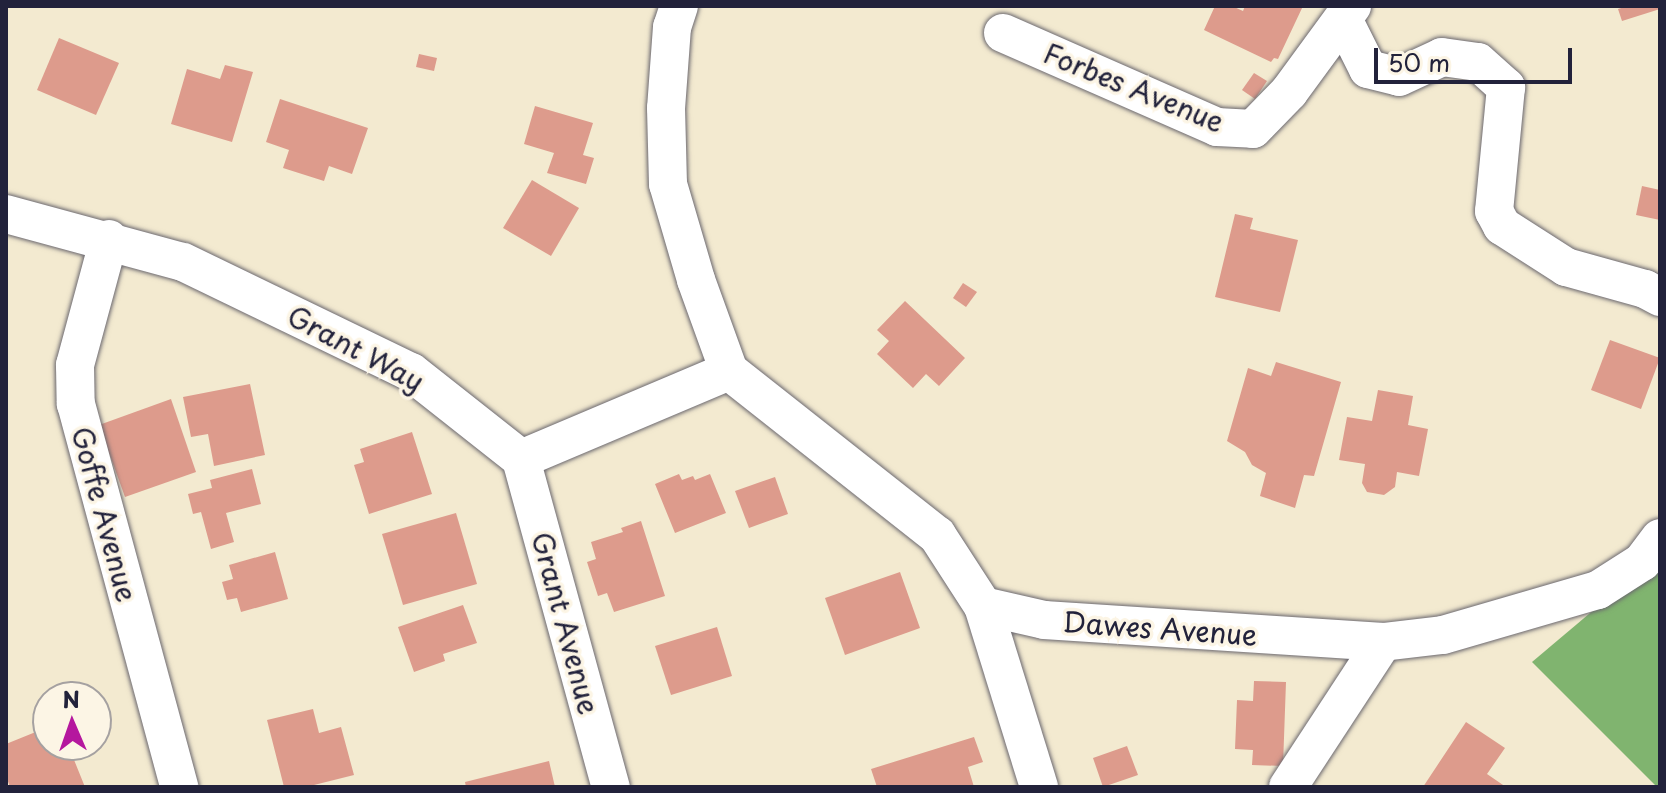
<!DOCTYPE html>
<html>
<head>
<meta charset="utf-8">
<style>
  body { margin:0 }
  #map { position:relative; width:1666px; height:793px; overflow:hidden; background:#f3ead0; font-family:"Playpen Sans",sans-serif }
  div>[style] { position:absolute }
  .forest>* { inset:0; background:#80b46f }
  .building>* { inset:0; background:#dd9b8c }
  .roads { filter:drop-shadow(0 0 2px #6b686f) drop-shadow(0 0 2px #6b686f) }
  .minor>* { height:38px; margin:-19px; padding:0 19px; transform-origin:19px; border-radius:19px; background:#fff }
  span { translate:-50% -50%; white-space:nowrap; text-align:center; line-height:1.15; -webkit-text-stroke:7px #fcf5e5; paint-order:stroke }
  .street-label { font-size:28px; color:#22223b }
  .frame { position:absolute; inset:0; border:8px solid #22223b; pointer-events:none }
  .north { position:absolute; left:32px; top:681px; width:80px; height:80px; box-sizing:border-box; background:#fcf5e5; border:2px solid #a5a1a1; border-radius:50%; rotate:358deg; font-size:22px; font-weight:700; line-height:32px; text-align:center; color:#22223b }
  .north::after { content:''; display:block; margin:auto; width:28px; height:36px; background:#b5179e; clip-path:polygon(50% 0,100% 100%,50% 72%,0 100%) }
  .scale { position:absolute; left:1374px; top:48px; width:198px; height:36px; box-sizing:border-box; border:4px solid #22223b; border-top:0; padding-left:10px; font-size:24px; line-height:28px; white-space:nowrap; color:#22223b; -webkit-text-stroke:6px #fcf5e5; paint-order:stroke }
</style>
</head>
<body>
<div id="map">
  <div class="forest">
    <div style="clip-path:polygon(1660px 554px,1660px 787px,1657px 787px,1532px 662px)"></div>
  </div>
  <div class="building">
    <div style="clip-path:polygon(1215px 6px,1232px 6px,1243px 11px,1245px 6px,1303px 6px,1278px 59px,1274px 58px,1271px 62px,1204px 30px)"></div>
    <div style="clip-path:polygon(1628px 6px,1659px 6px,1660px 9px,1622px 21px,1618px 9px)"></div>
    <div style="clip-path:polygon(59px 38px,119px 63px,96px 115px,37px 90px)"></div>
    <div style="clip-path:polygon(419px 54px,437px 58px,434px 71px,416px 67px)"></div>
    <div style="clip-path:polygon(225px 65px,253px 72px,232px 142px,171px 124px,187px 69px,220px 79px)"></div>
    <div style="clip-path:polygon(1254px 73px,1267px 81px,1255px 99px,1242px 90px)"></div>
    <div style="clip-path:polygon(280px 99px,368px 128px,352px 174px,329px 166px,324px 181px,283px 168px,289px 150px,266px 142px)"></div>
    <div style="clip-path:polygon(535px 106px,593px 123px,583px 155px,594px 158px,586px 184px,547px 173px,554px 153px,524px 144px)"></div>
    <div style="clip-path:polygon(532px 180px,579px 208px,551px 256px,503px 228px)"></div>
    <div style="clip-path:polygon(1642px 186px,1660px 190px,1660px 220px,1636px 215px)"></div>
    <div style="clip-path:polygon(1235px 214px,1253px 218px,1250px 229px,1298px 240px,1280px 312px,1215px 297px)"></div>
    <div style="clip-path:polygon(963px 283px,977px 292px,966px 307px,953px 298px)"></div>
    <div style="clip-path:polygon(905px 301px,965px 358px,939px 386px,926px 374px,913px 388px,877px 354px,889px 341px,877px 330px)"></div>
    <div style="clip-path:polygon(1610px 340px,1660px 358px,1641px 409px,1591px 390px)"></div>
    <div style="clip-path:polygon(1276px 362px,1341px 382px,1314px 476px,1304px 475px,1295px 508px,1260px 496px,1266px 473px,1252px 465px,1245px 452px,1227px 441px,1248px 368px,1271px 376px)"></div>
    <div style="clip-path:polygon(250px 384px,265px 455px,214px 466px,208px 434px,191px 437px,183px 397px)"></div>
    <div style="clip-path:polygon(1378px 390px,1413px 396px,1408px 425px,1428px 429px,1419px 476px,1397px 472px,1395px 487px,1384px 495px,1367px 492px,1362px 483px,1365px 464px,1339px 460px,1347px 417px,1372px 421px)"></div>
    <div style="clip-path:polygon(171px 399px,196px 472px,125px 497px,99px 425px)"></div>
    <div style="clip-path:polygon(412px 432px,432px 494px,369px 514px,354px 465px,364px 462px,360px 449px)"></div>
    <div style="clip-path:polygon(252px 469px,261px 504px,226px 513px,234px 542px,211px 549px,201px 512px,193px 514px,188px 494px,212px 488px,210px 480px)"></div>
    <div style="clip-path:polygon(679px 474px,682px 480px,693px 476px,695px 480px,710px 474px,726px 513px,675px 533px,655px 484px)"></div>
    <div style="clip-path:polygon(775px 477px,788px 514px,749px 528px,735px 491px)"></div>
    <div style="clip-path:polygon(456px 513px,477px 584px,403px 605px,382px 534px)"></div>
    <div style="clip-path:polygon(641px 521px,665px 596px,614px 612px,607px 593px,598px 596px,587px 562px,596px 559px,591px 542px,623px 532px,621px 528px)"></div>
    <div style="clip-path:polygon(275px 552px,288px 599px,241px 612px,237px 598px,227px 600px,222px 582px,233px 579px,229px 565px)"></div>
    <div style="clip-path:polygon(900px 572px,920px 628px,845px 655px,825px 598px)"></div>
    <div style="clip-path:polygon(463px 605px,477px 643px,443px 654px,445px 661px,414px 672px,398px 627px)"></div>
    <div style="clip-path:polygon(717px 627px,732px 676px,671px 695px,655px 646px)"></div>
    <div style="clip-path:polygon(1254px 681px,1286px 682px,1283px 766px,1252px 765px,1253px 750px,1235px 749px,1237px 700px,1253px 701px)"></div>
    <div style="clip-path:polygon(313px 709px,319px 733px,341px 727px,354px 775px,306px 787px,284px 787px,267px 720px)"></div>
    <div style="clip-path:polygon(1466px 722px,1505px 748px,1487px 774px,1506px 787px,1423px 787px)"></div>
    <div style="clip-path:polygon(48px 727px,48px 745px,68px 745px,85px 787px,10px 787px,6px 776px,6px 744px)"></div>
    <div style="clip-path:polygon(974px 737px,983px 762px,968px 767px,974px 787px,877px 787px,871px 769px)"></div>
    <div style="clip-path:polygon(1127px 746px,1138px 775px,1103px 787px,1093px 758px)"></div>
    <div style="clip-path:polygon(549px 761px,555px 787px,466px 787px,465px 782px)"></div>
  </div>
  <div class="roads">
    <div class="minor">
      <div style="left:679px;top:6px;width:22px;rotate:108deg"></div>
      <div style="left:672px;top:27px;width:81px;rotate:94.2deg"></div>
      <div style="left:666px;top:108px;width:76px;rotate:88.5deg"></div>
      <div style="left:668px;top:184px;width:100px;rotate:73.7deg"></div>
      <div style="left:696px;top:280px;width:97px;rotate:70.1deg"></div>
      <div style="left:1343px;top:19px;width:56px;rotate:63.4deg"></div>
      <div style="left:1368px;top:69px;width:32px;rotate:14deg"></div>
      <div style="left:1399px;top:77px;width:47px;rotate:-24.9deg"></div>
      <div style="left:1442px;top:57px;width:36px;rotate:8deg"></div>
      <div style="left:1478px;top:62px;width:38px;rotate:42deg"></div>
      <div style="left:1506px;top:87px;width:125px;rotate:95.5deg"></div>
      <div style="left:1494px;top:211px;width:17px;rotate:62deg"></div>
      <div style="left:1502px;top:226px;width:76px;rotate:32.6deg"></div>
      <div style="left:1566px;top:267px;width:82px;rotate:15.6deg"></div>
      <div style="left:1645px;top:289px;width:17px;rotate:28deg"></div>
      <div style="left:1003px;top:33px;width:234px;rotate:23.7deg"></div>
      <div style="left:1217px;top:127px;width:36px;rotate:3deg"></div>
      <div style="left:1253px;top:129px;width:52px;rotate:-45.8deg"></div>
      <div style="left:1289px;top:92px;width:107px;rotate:-53.8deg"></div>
      <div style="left:6px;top:214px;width:183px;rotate:15.2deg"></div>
      <div style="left:183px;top:262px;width:253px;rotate:25.8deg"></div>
      <div style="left:411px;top:372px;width:140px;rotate:38.3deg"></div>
      <div style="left:521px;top:459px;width:226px;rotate:-22.9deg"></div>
      <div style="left:109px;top:239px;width:131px;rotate:105.1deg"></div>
      <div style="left:75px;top:365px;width:39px;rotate:89deg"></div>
      <div style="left:76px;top:404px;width:397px;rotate:74.9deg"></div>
      <div style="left:729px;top:371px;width:265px;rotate:38.3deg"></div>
      <div style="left:937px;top:535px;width:85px;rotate:57.1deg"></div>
      <div style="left:983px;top:606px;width:63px;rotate:12.9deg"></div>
      <div style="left:1044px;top:620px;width:340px;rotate:3.7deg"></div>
      <div style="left:1383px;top:642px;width:60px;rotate:-6.7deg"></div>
      <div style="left:1443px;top:635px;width:161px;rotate:-16.2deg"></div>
      <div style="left:1598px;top:590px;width:52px;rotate:-32.5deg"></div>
      <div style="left:1642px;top:562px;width:30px;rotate:-53deg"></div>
      <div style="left:521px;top:459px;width:340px;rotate:74.7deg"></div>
      <div style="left:983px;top:606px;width:189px;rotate:72.8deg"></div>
      <div style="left:1288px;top:787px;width:173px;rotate:-56.8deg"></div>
    </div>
  </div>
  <div class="street-label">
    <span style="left:1134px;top:87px;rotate:22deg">Forbes Avenue</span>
    <span style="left:356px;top:348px;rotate:28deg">Grant Way</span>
    <span style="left:105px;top:514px;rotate:75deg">Goffe Avenue</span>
    <span style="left:566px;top:623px;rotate:75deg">Grant Avenue</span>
    <span style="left:1160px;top:628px;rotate:4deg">Dawes Avenue</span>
  </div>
  <div class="frame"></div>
  <div class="north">N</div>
  <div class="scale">50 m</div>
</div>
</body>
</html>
